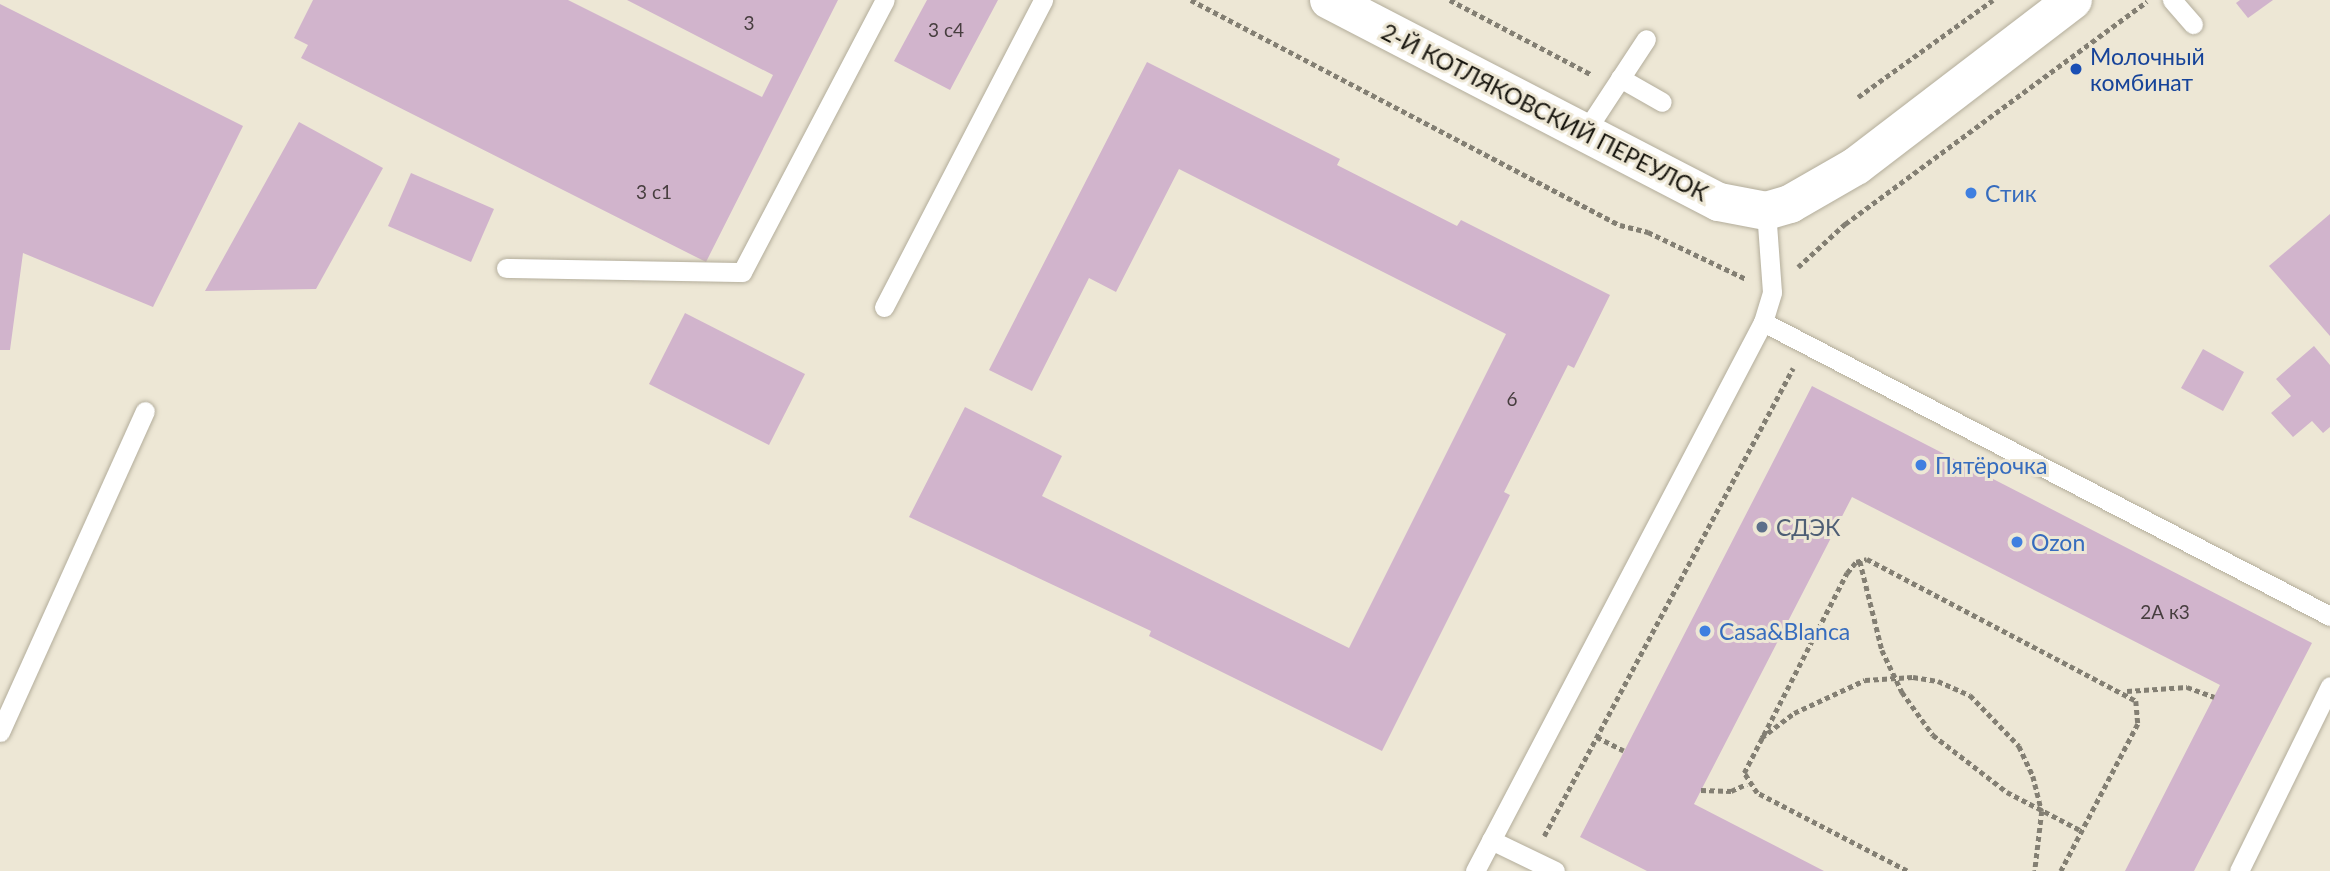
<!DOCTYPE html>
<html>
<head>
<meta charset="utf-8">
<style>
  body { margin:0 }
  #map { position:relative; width:2330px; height:871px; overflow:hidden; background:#ede7d5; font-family:Lato,sans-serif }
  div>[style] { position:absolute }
  .building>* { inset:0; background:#d1b4cc }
  .path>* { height:4.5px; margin-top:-2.25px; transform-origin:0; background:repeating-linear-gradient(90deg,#837f73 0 5px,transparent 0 8.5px) }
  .roads { filter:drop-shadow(0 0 2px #b3ad9b) drop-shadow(0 0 2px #b3ad9b) }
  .service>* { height:19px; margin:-9.5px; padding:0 9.5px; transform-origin:9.5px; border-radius:9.5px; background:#fff }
  .minor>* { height:38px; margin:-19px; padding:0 19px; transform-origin:19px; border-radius:19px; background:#fff }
  .dots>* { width:19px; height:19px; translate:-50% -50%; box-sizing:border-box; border:4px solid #ede7d5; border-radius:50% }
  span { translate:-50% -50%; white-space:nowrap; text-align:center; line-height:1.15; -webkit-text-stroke:6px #ede7d5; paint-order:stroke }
  .number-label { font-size:19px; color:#473e3f }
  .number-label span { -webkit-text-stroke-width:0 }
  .transit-label { font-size:23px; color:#164399 }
  .left { translate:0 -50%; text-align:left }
  .street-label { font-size:23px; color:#191710 }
  .shop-label { font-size:23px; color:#366cbe }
  .service-label { font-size:23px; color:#4e5e75 }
</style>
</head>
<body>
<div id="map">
  <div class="building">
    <div style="clip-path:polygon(313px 0,568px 0,762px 97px,773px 75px,627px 0,838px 0,706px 262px,301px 58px,308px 45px,294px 38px)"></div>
    <div style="clip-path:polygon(927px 0,998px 0,950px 90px,894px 61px)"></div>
    <div style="clip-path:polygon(2240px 0,2273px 0,2248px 18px,2236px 3px)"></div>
    <div style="clip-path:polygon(0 4px,243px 126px,153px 307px,23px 253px,10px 350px,0 350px)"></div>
    <div style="clip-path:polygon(1147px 62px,1340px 159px,1337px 165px,1457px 226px,1461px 220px,1610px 295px,1574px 368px,1568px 365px,1504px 492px,1510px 495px,1382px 751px,1149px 636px,1151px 631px,909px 517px,965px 407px,1062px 456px,1042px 496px,1349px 648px,1506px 334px,1179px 169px,1116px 292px,1089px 278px,1032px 391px,989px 370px)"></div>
    <div style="clip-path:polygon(299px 122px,383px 168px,316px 289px,205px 291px)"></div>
    <div style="clip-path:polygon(411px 173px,494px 209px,471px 262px,388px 226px)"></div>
    <div style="clip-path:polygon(2330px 214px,2330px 336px,2269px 266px)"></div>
    <div style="clip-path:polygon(685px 313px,805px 374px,769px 445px,649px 384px)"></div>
    <div style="clip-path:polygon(2314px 346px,2330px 365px,2330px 427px,2323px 433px,2312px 421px,2293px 437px,2271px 413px,2291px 396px,2276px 379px)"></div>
    <div style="clip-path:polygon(2203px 349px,2244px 372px,2223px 411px,2181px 388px)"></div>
    <div style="clip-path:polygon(1812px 386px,2312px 643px,2194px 871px,2125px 871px,2220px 685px,1852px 497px,1694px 804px,1824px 871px,1647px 871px,1580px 837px)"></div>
  </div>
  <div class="path">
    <div style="left:1191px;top:0;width:484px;rotate:27.7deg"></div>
    <div style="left:1620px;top:225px;width:29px;rotate:14deg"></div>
    <div style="left:1648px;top:232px;width:109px;rotate:25.6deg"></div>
    <div style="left:1450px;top:0;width:161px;rotate:27.8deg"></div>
    <div style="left:1858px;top:97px;width:166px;rotate:-35.7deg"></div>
    <div style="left:1798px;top:267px;width:64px;rotate:-42.5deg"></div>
    <div style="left:1845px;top:224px;width:375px;rotate:-36.4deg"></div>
    <div style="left:1860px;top:561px;width:92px;rotate:76.1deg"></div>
    <div style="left:1882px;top:650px;width:47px;rotate:64.5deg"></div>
    <div style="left:1902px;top:692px;width:53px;rotate:54.2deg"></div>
    <div style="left:1933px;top:735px;width:93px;rotate:37.6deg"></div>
    <div style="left:2007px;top:792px;width:85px;rotate:27.5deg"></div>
    <div style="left:2127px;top:691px;width:60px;rotate:-3.8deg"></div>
    <div style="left:2187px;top:687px;width:29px;rotate:20deg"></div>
    <div style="left:1597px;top:737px;width:30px;rotate:27deg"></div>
    <div style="left:1761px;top:738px;width:41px;rotate:-37.1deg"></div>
    <div style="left:1794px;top:713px;width:78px;rotate:-24.9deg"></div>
    <div style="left:1865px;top:680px;width:48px;rotate:-3.6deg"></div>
    <div style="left:1913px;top:677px;width:25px;rotate:9deg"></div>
    <div style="left:1938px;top:681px;width:35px;rotate:24deg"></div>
    <div style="left:1970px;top:695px;width:71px;rotate:46.1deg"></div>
    <div style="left:2019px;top:746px;width:33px;rotate:65deg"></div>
    <div style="left:2033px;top:776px;width:36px;rotate:76deg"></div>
    <div style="left:2042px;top:811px;width:60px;rotate:96.7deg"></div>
    <div style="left:1701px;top:790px;width:30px;rotate:2deg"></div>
    <div style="left:1731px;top:791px;width:17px;rotate:-24deg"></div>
    <div style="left:1544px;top:836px;width:530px;rotate:-61.98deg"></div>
    <div style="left:1907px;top:871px;width:169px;rotate:-152.5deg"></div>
    <div style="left:1757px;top:793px;width:24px;rotate:-123deg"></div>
    <div style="left:1744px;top:773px;width:225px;rotate:-62.8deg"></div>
    <div style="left:1847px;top:573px;width:14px;rotate:-51deg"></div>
    <div style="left:1856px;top:562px;width:11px;rotate:-15deg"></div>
    <div style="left:1867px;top:559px;width:304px;rotate:27.8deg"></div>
    <div style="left:2136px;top:701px;width:23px;rotate:85deg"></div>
    <div style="left:2138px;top:724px;width:166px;rotate:117.6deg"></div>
  </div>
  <div class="roads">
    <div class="service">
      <div style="left:2172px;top:0;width:32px;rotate:49deg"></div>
      <div style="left:1620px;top:78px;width:48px;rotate:29.7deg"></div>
      <div style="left:1585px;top:132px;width:111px;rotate:-56.7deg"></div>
      <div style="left:506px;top:268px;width:236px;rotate:1deg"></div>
      <div style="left:742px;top:272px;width:307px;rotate:-62.3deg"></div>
      <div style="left:884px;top:307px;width:346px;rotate:-62.6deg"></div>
      <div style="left:1763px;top:322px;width:639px;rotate:27.41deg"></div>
      <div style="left:0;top:732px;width:352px;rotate:-65.7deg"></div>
      <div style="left:1491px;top:840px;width:71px;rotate:25.8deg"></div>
      <div style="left:1475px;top:871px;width:620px;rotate:-62.32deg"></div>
      <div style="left:1763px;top:322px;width:31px;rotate:-73deg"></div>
      <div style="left:1772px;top:292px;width:81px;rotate:-94.2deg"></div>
      <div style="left:2239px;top:871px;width:206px;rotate:-63.8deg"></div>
    </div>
    <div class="minor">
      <div style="left:1329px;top:0;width:439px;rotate:27.4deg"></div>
      <div style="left:1719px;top:202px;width:48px;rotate:10.8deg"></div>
      <div style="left:1766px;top:211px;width:25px;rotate:-16deg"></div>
      <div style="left:1790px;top:204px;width:76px;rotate:-29.9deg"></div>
      <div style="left:1856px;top:166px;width:273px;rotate:-37.4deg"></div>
    </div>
  </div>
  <div class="dots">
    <div style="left:2076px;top:69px;background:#1a4fb4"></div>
    <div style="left:1971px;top:193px;background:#3f7fe0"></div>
    <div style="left:1921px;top:465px;background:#3f7fe0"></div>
    <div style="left:1762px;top:527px;background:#5c6f8a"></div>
    <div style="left:2017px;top:542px;background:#3f7fe0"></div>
    <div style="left:1705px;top:631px;background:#3f7fe0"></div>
  </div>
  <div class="number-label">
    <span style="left:749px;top:23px">3</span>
    <span style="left:946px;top:30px">3 с4</span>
    <span style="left:654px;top:192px">3 с1</span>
    <span style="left:1512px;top:399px">6</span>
    <span style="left:2165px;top:612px">2А к3</span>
  </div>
  <div class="transit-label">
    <span class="left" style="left:2090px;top:69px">Молочный<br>комбинат</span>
  </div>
  <div class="street-label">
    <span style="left:1545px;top:112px;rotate:27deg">2-Й КОТЛЯКОВСКИЙ ПЕРЕУЛОК</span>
  </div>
  <div class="shop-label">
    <span class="left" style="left:1985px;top:193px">Стик</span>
    <span class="left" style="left:1935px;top:465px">Пятёрочка</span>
    <span class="left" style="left:2031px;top:542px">Ozon</span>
    <span class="left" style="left:1719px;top:631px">Casa&amp;Blanca</span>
  </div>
  <div class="service-label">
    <span class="left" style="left:1776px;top:527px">СДЭК</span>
  </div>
</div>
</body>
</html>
